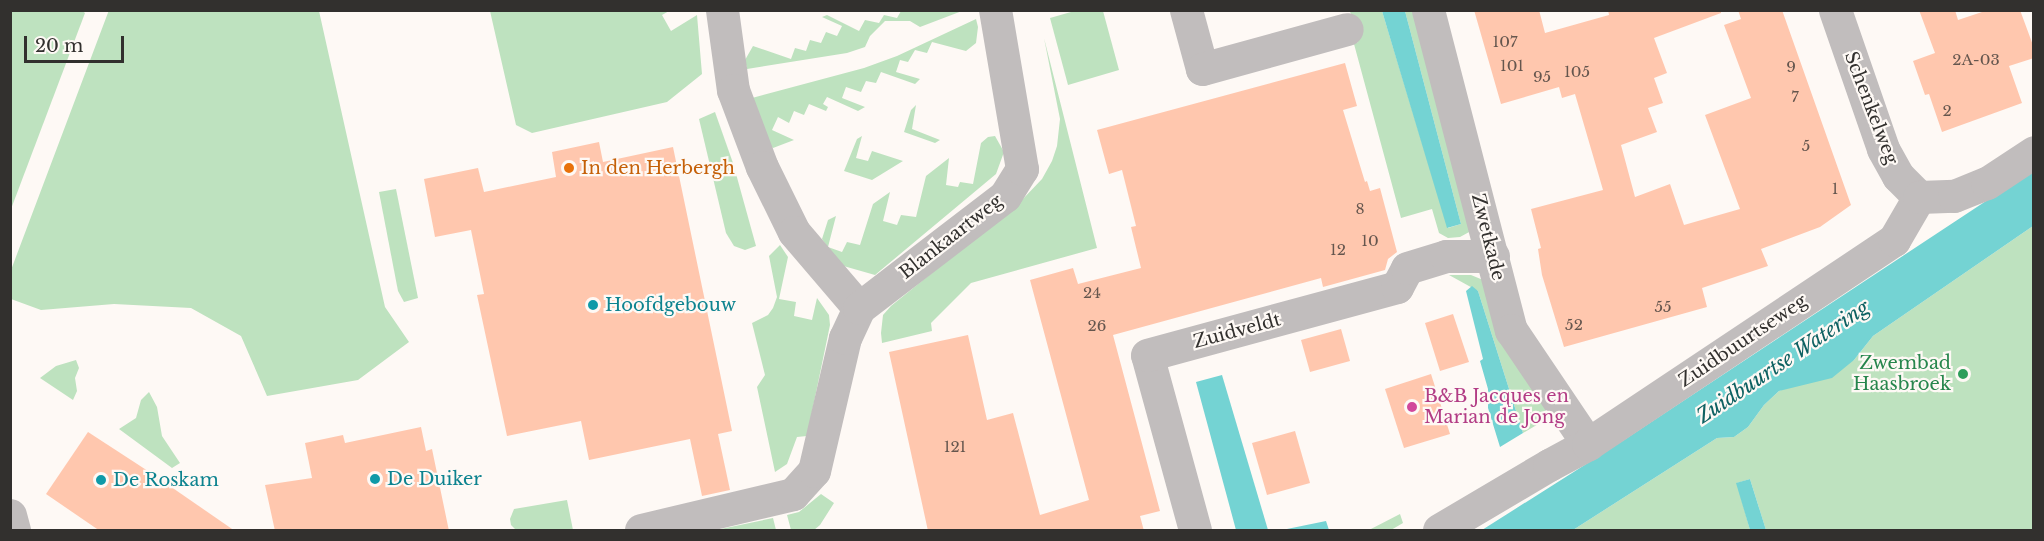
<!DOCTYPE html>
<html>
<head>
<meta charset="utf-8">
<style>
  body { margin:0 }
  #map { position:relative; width:2044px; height:541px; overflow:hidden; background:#fef9f5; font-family:"Libre Baskerville",serif }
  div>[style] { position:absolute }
  .green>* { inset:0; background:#bee2bf }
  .water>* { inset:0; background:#74d3d3 }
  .building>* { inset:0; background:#ffc7ae }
  .minor>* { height:33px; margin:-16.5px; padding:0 16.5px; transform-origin:16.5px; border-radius:16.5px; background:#c1bdbd }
  .dots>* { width:16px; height:16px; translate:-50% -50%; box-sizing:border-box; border:3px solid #fef9f5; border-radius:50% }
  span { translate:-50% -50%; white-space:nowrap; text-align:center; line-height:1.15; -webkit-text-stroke:4.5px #fef9f5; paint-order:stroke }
  .number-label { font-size:15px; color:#65564e }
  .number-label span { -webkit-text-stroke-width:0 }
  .street-label { font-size:18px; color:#32302e }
  .food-label { font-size:18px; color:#c56008 }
  .left { translate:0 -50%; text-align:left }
  .culture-label { font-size:18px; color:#0d838f }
  .leisure-label { font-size:18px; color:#27864d }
  .right { translate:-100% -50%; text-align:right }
  .hotel-label { font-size:18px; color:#b23c85 }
  .water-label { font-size:20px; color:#0e6162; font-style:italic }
  .frame { position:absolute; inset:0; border:12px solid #32302e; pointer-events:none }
  .scale { position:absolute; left:24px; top:36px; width:100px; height:27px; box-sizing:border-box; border:3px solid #32302e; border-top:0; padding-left:8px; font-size:18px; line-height:21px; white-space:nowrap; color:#32302e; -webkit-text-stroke:4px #fef9f5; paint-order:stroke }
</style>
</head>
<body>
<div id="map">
  <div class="green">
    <div style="clip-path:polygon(11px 10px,81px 10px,85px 13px,11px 209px)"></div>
    <div style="clip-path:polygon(109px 10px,319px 11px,385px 307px,409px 342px,358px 380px,267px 396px,241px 336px,191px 308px,114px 304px,41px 310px,11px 299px,11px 270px)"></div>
    <div style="clip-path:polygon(916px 10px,962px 11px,920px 27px,910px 21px,885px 21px,870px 36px,865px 47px,847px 53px,747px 69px,745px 60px,753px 46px,791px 59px,795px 48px,806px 51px,810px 40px,821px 43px,826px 32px,837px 36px,842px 26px,822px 17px,827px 15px,859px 31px,865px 20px,879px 23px,884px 15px,897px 18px,901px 11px)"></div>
    <div style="clip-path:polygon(1078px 10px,1103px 11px,1119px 70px,1068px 85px,1050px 18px)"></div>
    <div style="clip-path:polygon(490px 11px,669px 11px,662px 15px,671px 31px,697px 15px,702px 74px,667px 102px,532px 133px,516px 125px)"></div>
    <div style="clip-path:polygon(1350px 11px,1382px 11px,1448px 228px,1461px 224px,1405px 11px,1419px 11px,1471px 231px,1460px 237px,1448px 238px,1439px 233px,1432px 209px,1401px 218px,1354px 44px,1358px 42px)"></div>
    <div style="clip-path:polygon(976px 19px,978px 27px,976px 43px,966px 51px,932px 42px,927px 53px,915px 50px,908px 62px,900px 60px,896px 72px,920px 79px,915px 84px,881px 72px,876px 83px,866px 81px,861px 92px,846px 87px,842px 98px,865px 107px,858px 111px,827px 97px,823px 104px,828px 107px,826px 111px,809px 104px,804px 115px,794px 111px,789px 123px,778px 117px,772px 130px,794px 140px,773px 148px,769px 145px,752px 98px,864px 68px,897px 56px)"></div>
    <div style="clip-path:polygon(1044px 38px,1097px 248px,971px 283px,931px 323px,932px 331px,882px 343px,881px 333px,883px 315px,891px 306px,1021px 201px,1042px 179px,1052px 161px,1057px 146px,1060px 119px)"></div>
    <div style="clip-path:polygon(916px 105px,912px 129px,940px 140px,935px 143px,904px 132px,911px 110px)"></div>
    <div style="clip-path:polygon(715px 112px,733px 163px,756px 246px,745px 250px,734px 246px,726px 233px,699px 119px)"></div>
    <div style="clip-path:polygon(862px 136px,856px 158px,868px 161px,872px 151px,903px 161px,872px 180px,844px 171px,857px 139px)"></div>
    <div style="clip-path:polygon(995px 136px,1004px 152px,996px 174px,875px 275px,840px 265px,822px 239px,828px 220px,836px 216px,828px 247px,842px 252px,847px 242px,860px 245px,873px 204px,890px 192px,883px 221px,897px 225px,901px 215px,916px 217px,926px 176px,949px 158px,946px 185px,958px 187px,960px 182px,973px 184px,981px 143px,988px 137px)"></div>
    <div style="clip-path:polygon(396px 189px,418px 298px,404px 302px,398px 291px,379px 192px)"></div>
    <div style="clip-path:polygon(2033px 226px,2033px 530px,1766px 530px,1750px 479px,1737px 483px,1750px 530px,1573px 530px,1717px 438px,1734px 437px,1748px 427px,1764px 405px,1779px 391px,1854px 360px,1873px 336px)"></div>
    <div style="clip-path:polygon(780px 245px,788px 257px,779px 299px,796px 302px,794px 316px,812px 320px,817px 298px,829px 315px,830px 325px,807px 436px,797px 437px,787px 464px,775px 472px,757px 387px,765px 375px,752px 323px,768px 315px,773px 308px,777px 297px,769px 256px)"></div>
    <div style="clip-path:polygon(1449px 275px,1471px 275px,1488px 282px,1552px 416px,1523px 433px,1478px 291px)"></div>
    <div style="clip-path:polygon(76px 360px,79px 368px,75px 378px,77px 391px,73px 400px,40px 378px,56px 366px)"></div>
    <div style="clip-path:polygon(149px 392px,157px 407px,162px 436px,180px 463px,172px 468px,119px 429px,136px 418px,141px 400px)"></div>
    <div style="clip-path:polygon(821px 494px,834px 503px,820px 525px,814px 530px,791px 530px,787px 515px,799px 512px)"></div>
    <div style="clip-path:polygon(567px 500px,573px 530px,516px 530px,511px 525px,510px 519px,514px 509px)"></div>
    <div style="clip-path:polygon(1400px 514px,1403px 523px,1391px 530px,1369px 530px)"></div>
    <div style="clip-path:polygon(773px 518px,776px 530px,716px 530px)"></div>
  </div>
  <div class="water">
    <div style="clip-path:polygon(1382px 11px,1405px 11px,1461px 224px,1447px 228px)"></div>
    <div style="clip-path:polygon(2033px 170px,2033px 226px,1873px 336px,1854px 360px,1832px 378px,1779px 391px,1764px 405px,1748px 427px,1734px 437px,1717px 438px,1573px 530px,1482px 530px,1624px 440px)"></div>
    <div style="clip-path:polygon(1472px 286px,1478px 291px,1523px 433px,1500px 447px,1488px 408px,1488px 389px,1480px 361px,1483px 359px,1466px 291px)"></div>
    <div style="clip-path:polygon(1222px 375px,1268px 530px,1236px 530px,1196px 382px)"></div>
    <div style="clip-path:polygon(1750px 479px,1766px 530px,1750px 530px,1736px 483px)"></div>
    <div style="clip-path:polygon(1326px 521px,1329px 530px,1282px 530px)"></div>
  </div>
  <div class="building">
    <div style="clip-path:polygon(1474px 10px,1539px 10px,1545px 33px,1609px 15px,1608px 10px,1721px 10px,1721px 13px,1654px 38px,1667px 73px,1654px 78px,1663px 103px,1648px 108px,1657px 132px,1621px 145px,1635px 197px,1670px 184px,1684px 225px,1740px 209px,1705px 115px,1751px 98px,1724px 25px,1741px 19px,1738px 10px,1782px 10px,1851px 205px,1820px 227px,1761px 249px,1768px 266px,1702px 288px,1707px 307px,1564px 347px,1542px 275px,1538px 249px,1541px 248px,1531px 209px,1603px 190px,1575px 94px,1562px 98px,1559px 87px,1501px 104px)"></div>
    <div style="clip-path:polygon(1919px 10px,1955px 10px,1958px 20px,1988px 10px,2020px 10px,2034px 48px,2034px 58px,2009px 66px,2022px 103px,1942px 132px,1929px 94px,1925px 95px,1913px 61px,1935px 53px)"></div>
    <div style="clip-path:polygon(1345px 63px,1357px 106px,1343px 110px,1365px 182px,1367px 181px,1370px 191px,1380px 188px,1397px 252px,1388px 259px,1385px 270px,1323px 287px,1321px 278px,1113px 335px,1160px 511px,1140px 516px,1144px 531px,928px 531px,889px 352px,968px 335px,987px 420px,1013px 413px,1040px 515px,1089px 500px,1030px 280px,1073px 268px,1078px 284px,1141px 268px,1131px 227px,1136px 226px,1122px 170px,1109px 174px,1097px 130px)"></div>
    <div style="clip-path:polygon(599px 142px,603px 162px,673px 147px,732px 431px,718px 434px,730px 490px,702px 496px,690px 439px,589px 460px,581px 421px,507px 436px,477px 295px,484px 294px,471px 230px,435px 237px,424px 179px,478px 168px,484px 192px,556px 177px,552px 152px)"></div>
    <div style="clip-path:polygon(1453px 314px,1469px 362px,1440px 371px,1425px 323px)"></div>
    <div style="clip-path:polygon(1341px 329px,1350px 361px,1310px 372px,1301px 340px)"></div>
    <div style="clip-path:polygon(1431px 374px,1450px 434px,1404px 448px,1385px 389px)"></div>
    <div style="clip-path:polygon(421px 427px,426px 451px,432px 449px,449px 531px,275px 531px,265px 485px,312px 478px,305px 443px,343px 435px,345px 443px)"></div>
    <div style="clip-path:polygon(1295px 431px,1310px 483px,1267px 495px,1252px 443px)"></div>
    <div style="clip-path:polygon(88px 432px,151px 473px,235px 531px,100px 531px,46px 494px)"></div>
  </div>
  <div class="minor">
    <div style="left:722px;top:10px;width:81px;rotate:82.2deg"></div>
    <div style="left:733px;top:90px;width:82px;rotate:69.4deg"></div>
    <div style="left:762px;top:167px;width:72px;rotate:63.8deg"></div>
    <div style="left:794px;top:232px;width:100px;rotate:49.5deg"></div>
    <div style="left:1186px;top:10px;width:61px;rotate:74.8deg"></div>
    <div style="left:1202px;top:69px;width:150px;rotate:-15.4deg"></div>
    <div style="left:1428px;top:10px;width:331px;rotate:75.5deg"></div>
    <div style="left:1511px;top:330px;width:138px;rotate:56deg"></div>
    <div style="left:1835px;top:10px;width:147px;rotate:70.9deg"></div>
    <div style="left:1883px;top:149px;width:31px;rotate:61deg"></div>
    <div style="left:1898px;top:176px;width:30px;rotate:45deg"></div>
    <div style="left:10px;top:515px;width:16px;rotate:75deg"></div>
    <div style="left:641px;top:530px;width:156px;rotate:-13.3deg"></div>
    <div style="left:793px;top:494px;width:31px;rotate:-48deg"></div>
    <div style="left:814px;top:471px;width:137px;rotate:-76.9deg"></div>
    <div style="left:845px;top:338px;width:33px;rotate:-65deg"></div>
    <div style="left:859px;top:308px;width:184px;rotate:-37.5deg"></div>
    <div style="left:1005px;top:196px;width:32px;rotate:-58deg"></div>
    <div style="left:1022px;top:169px;width:161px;rotate:-99.6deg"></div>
    <div style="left:1195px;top:530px;width:181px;rotate:-105.3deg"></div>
    <div style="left:1147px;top:355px;width:259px;rotate:-15.2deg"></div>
    <div style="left:1397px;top:287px;width:21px;rotate:-62deg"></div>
    <div style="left:1407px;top:268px;width:41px;rotate:-17.1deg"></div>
    <div style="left:1446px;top:256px;width:47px"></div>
    <div style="left:1439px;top:530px;width:128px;rotate:-30.6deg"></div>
    <div style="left:1549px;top:465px;width:44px;rotate:-28.3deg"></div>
    <div style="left:1588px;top:444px;width:368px;rotate:-33.7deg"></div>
    <div style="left:1894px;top:240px;width:50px;rotate:-59.8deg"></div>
    <div style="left:1919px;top:197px;width:35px;rotate:-2deg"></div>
    <div style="left:1954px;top:196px;width:35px;rotate:-22deg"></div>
    <div style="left:1987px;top:183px;width:56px;rotate:-33.4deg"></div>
  </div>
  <div class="dots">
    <div style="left:569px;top:168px;background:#e8710a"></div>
    <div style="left:593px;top:305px;background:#0f9aa8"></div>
    <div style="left:1963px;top:374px;background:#2e9e5b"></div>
    <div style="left:1412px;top:407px;background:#d1479c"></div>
    <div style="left:375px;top:479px;background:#0f9aa8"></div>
    <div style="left:101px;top:480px;background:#0f9aa8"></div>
  </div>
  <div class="number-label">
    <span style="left:1505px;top:42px">107</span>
    <span style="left:1976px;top:60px">2A-03</span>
    <span style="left:1512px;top:66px">101</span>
    <span style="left:1791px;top:67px">9</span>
    <span style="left:1577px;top:72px">105</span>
    <span style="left:1542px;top:77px">95</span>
    <span style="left:1795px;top:97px">7</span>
    <span style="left:1947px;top:111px">2</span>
    <span style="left:1806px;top:146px">5</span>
    <span style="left:1835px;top:189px">1</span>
    <span style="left:1360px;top:209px">8</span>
    <span style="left:1370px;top:241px">10</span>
    <span style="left:1338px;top:250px">12</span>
    <span style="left:1092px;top:293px">24</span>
    <span style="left:1663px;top:307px">55</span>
    <span style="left:1574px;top:325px">52</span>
    <span style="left:1097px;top:326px">26</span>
    <span style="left:955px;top:447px">121</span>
  </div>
  <div class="street-label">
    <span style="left:1871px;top:108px;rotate:69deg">Schenkelweg</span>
    <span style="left:951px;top:237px;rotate:-38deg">Blankaartweg</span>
    <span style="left:1488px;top:237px;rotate:76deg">Zwetkade</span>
    <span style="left:1237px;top:331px;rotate:-15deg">Zuidveldt</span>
    <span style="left:1743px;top:341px;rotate:-34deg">Zuidbuurtseweg</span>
  </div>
  <div class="food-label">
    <span class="left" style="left:581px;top:168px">In den Herbergh</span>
  </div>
  <div class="culture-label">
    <span class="left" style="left:605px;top:305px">Hoofdgebouw</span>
    <span class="left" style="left:387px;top:479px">De Duiker</span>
    <span class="left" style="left:113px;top:480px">De Roskam</span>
  </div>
  <div class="leisure-label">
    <span class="right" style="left:1951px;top:374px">Zwembad<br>Haasbroek</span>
  </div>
  <div class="hotel-label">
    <span class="left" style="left:1424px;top:407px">B&amp;B Jacques en<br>Marian de Jong</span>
  </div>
  <div class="water-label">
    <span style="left:1783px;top:362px;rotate:-34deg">Zuidbuurtse Watering</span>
  </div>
  <div class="frame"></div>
  <div class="scale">20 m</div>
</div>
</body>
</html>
